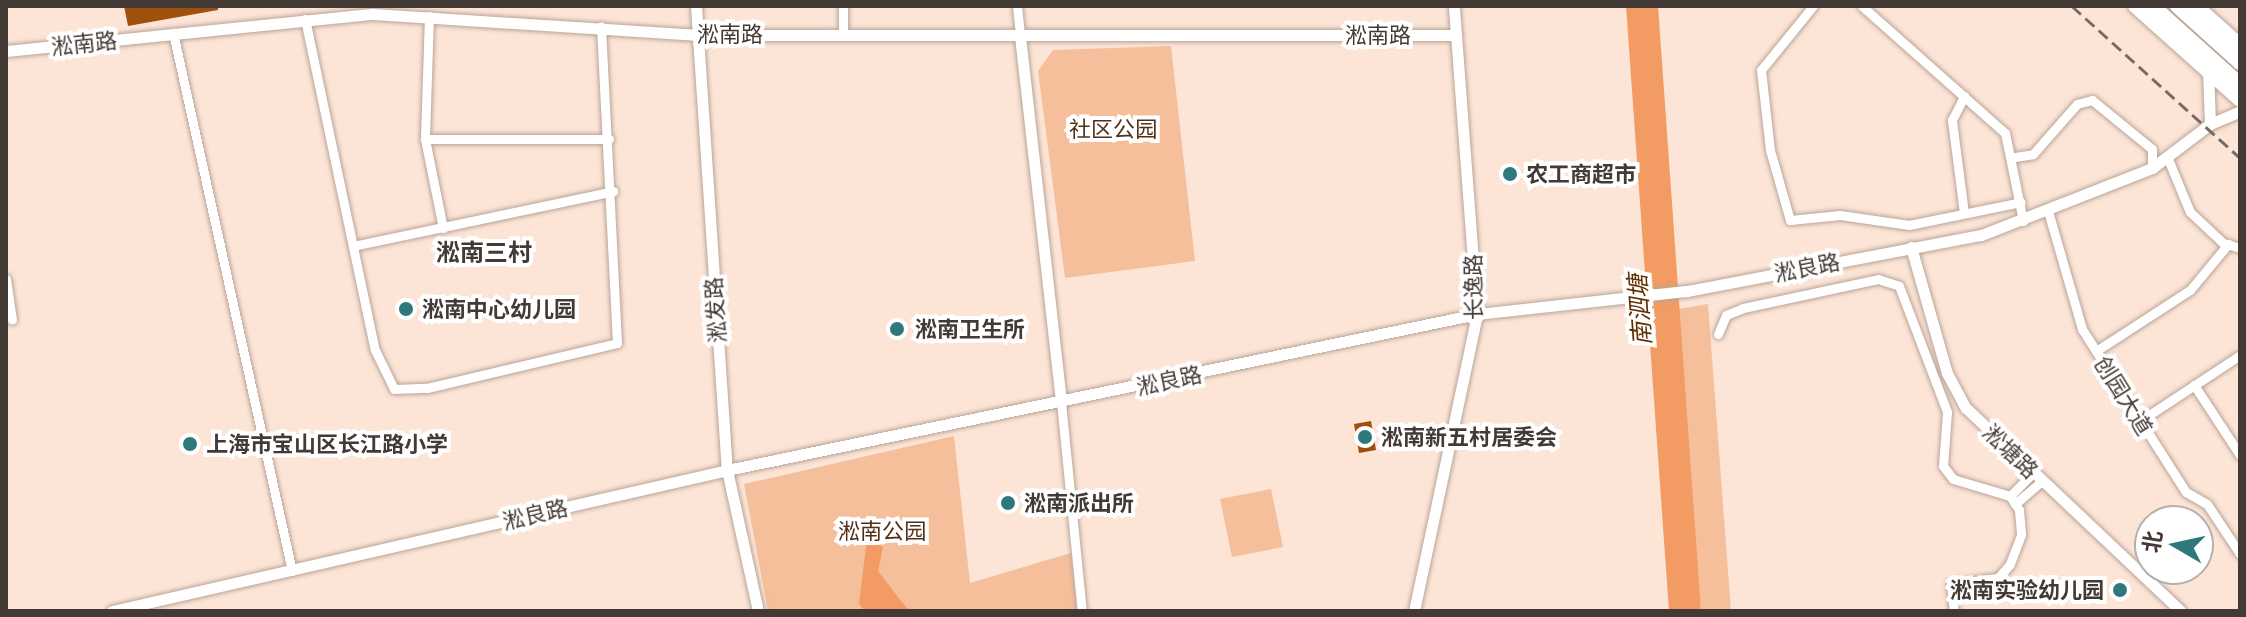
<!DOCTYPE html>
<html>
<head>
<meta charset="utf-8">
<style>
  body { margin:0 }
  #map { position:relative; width:2246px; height:617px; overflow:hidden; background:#fce5d7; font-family:"IBM Plex Sans","Noto Sans SC",sans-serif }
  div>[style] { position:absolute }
  .green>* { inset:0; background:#f6bf9c }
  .water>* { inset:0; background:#f29c63 }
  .building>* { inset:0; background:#9f500d }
  .roads { filter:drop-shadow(0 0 2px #baa497) drop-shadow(0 0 2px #baa497) }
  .minor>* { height:9px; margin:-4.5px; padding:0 4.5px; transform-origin:4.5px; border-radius:4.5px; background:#fff }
  .tertiary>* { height:11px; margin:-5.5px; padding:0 5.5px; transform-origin:5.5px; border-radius:5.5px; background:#fff }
  .primary>* { height:14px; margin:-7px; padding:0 7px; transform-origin:7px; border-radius:7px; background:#fff }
  .trunk>* { height:14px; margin:-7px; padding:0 7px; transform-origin:7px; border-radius:7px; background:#fff }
  .rail>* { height:3px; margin-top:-1.5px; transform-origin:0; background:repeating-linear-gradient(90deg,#776a62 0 12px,transparent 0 18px) }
  .dots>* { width:22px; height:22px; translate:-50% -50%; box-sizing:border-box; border:4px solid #fff; border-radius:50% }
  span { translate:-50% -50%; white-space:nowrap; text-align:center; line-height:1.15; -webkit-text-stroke:8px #fff; paint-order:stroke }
  .street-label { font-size:22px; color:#433a35 }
  .park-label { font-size:22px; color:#522f18 }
  .poi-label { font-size:22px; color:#433a35; font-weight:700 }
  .left { translate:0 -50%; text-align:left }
  .right { translate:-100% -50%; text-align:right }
  .neighbourhood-label { font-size:24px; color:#433a35; font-weight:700 }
  .water-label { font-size:24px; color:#622d00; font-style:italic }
  .frame { position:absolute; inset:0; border:8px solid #433a35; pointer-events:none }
  .north { position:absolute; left:2134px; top:505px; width:80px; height:80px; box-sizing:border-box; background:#fff; border:2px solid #b4b0ae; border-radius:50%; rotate:279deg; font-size:22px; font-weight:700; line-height:32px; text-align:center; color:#433a35 }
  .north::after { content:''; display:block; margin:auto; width:28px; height:36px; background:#2f787c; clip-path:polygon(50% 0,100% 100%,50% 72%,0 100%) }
</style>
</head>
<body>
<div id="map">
  <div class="green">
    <div style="clip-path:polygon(1171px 46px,1195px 261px,1065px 278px,1038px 71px,1053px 50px)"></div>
    <div style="clip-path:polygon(1708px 304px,1731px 611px,1701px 611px,1689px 487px,1678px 309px)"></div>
    <div style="clip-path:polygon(954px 436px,970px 583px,1071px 553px,1077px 611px,768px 611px,744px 484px)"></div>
    <div style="clip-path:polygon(1271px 489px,1283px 547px,1232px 557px,1220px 499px)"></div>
  </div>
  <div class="water">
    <div style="clip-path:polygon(1626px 6px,1658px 6px,1701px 611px,1669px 611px)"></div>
    <div style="clip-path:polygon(867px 538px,883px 547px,878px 571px,909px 611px,865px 611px,859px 604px)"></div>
  </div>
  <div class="building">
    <div style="clip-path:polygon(124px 6px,218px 6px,218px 10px,128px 26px)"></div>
    <div style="clip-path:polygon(1371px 421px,1376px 450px,1359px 453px,1354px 424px)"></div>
  </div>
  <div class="roads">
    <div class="minor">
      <div style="left:843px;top:6px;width:29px;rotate:90deg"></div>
      <div style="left:1017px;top:6px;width:30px;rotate:84deg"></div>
      <div style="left:1813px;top:6px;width:82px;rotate:129.1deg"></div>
      <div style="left:1761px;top:70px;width:81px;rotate:83.6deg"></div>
      <div style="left:1770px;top:150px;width:73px;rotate:74.1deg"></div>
      <div style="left:1790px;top:220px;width:50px;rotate:-5.7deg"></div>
      <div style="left:1840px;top:215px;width:70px;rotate:8.2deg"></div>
      <div style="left:1909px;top:225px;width:114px;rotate:-11.6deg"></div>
      <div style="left:1862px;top:6px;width:191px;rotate:41.6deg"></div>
      <div style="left:2005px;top:133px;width:90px;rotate:78.4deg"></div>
      <div style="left:429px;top:16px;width:123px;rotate:91.9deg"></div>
      <div style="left:425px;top:139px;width:184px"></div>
      <div style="left:305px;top:19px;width:338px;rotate:78.1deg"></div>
      <div style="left:375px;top:350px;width:43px;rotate:64deg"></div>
      <div style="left:394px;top:389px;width:33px;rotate:-2deg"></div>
      <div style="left:427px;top:388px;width:195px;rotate:-13.3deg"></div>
      <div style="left:617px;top:343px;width:317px;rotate:-92.9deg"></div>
      <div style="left:173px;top:33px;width:551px;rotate:77.53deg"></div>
      <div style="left:425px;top:139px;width:91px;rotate:78.6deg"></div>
      <div style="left:2015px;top:157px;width:18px;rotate:-9deg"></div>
      <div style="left:2033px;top:154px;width:67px;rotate:-48.7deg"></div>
      <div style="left:2077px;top:104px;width:16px;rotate:-15deg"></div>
      <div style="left:2092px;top:100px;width:77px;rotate:39.2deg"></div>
      <div style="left:2152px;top:149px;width:19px;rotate:90deg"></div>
      <div style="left:2168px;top:159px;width:57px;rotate:67.5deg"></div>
      <div style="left:2190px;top:212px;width:45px;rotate:43.2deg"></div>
      <div style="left:2223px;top:243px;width:18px;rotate:16deg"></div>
      <div style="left:2048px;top:211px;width:123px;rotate:73.9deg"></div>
      <div style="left:2082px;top:329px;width:193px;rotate:57.5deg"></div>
      <div style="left:2186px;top:492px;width:24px;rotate:30deg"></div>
      <div style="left:2207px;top:504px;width:60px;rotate:56.6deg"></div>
      <div style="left:1964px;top:213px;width:94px;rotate:-97.4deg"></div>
      <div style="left:1952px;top:120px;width:27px;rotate:-63deg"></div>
      <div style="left:353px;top:246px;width:266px;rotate:-11.9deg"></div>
      <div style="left:6px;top:279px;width:41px;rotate:81.7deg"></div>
      <div style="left:1718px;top:334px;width:21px;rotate:-67deg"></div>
      <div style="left:1726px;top:315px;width:18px;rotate:-22deg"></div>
      <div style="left:1743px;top:308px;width:138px;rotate:-12.1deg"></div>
      <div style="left:1878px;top:279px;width:22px;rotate:18deg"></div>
      <div style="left:1899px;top:286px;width:135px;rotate:69.1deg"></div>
      <div style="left:1947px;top:412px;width:54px;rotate:94.2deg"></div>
      <div style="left:1943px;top:466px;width:16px;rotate:52deg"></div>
      <div style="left:1953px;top:479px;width:59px;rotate:16.6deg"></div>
      <div style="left:2010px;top:496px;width:17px;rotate:57deg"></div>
      <div style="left:2019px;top:510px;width:25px;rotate:85deg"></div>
      <div style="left:2021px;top:535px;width:31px;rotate:111deg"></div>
      <div style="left:2010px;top:564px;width:18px;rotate:131deg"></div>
      <div style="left:1998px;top:578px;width:47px;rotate:172.7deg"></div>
      <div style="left:1951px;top:584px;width:27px;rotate:84deg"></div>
      <div style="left:2096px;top:351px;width:112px;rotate:-33deg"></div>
      <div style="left:2190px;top:290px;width:60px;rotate:-50.4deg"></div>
      <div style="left:2194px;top:385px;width:84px;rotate:56.7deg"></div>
      <div style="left:1061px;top:402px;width:210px;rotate:84.3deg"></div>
      <div style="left:2140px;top:421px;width:120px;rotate:-33.4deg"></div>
      <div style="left:2010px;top:496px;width:33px;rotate:-45deg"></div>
      <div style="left:2015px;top:504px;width:35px;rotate:-41deg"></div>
    </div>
    <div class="tertiary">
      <div style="left:696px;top:6px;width:465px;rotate:86.2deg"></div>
      <div style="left:727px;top:470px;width:144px;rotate:77.6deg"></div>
      <div style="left:1020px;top:36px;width:368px;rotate:83.6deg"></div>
      <div style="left:6px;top:51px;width:369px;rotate:-5.8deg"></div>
      <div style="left:373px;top:14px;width:323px;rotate:3.7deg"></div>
      <div style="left:695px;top:35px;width:761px"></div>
      <div style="left:2208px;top:69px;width:55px;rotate:87.9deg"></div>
      <div style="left:1911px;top:247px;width:131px;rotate:74.1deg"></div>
      <div style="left:1947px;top:373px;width:40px;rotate:62deg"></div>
      <div style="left:1966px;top:408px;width:296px;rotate:43.4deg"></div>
      <div style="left:112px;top:611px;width:631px;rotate:-12.91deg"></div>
      <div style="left:727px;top:470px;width:766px;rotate:-11.75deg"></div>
      <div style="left:1477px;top:314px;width:211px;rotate:-6.3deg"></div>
      <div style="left:1687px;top:291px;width:299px;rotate:-10.8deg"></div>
      <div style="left:1981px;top:235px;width:184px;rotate:-21.4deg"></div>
      <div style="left:2152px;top:168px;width:73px;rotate:-37.2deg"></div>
      <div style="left:2210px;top:124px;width:33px;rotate:-23deg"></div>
      <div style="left:1414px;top:611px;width:304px;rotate:-78deg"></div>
      <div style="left:1477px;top:314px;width:309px;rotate:-94.3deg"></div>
    </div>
    <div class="primary">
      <div style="left:2135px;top:6px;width:141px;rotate:41.8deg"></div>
      <div style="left:2196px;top:6px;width:59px;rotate:41.6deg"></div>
    </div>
    <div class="trunk">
      <div style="left:2153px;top:6px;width:117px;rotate:41.9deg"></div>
      <div style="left:2177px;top:6px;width:85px;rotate:42.1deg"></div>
    </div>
  </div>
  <div class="rail">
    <div style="left:2072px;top:6px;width:227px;rotate:42.1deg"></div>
  </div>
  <div class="dots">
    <div style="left:1510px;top:174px;background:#2f787c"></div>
    <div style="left:406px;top:309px;background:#2f787c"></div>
    <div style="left:897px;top:329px;background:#2f787c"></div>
    <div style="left:1365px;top:437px;background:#2f787c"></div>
    <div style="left:190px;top:444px;background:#2f787c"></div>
    <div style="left:1008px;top:503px;background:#2f787c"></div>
    <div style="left:2120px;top:590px;background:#2f787c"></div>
  </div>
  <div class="street-label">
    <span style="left:730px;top:34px">淞南路</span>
    <span style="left:1378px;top:35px">淞南路</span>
    <span style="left:84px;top:43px;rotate:-6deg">淞南路</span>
    <span style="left:1807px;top:267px;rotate:-11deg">淞良路</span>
    <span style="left:1473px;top:287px;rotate:-91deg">长逸路</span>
    <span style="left:715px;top:310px;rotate:-94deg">淞发路</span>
    <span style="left:1169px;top:380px;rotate:-12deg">淞良路</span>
    <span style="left:2124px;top:395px;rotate:58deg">创园大道</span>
    <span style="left:2011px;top:451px;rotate:44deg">淞塘路</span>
    <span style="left:535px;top:514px;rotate:-13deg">淞良路</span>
  </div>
  <div class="park-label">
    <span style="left:1113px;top:129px">社区公园</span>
    <span style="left:882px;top:531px">淞南公园</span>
  </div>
  <div class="poi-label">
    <span class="left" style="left:1526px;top:174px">农工商超市</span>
    <span class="left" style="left:422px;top:309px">淞南中心幼儿园</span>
    <span class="left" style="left:915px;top:329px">淞南卫生所</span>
    <span class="left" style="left:1381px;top:437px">淞南新五村居委会</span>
    <span class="left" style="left:206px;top:444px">上海市宝山区长江路小学</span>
    <span class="left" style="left:1024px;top:503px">淞南派出所</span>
    <span class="right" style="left:2104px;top:590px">淞南实验幼儿园</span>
  </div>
  <div class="neighbourhood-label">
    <span style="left:484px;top:253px">淞南三村</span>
  </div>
  <div class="water-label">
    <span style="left:1640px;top:310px;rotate:-94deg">南泗塘</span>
  </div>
  <div class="frame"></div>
  <div class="north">北</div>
</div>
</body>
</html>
